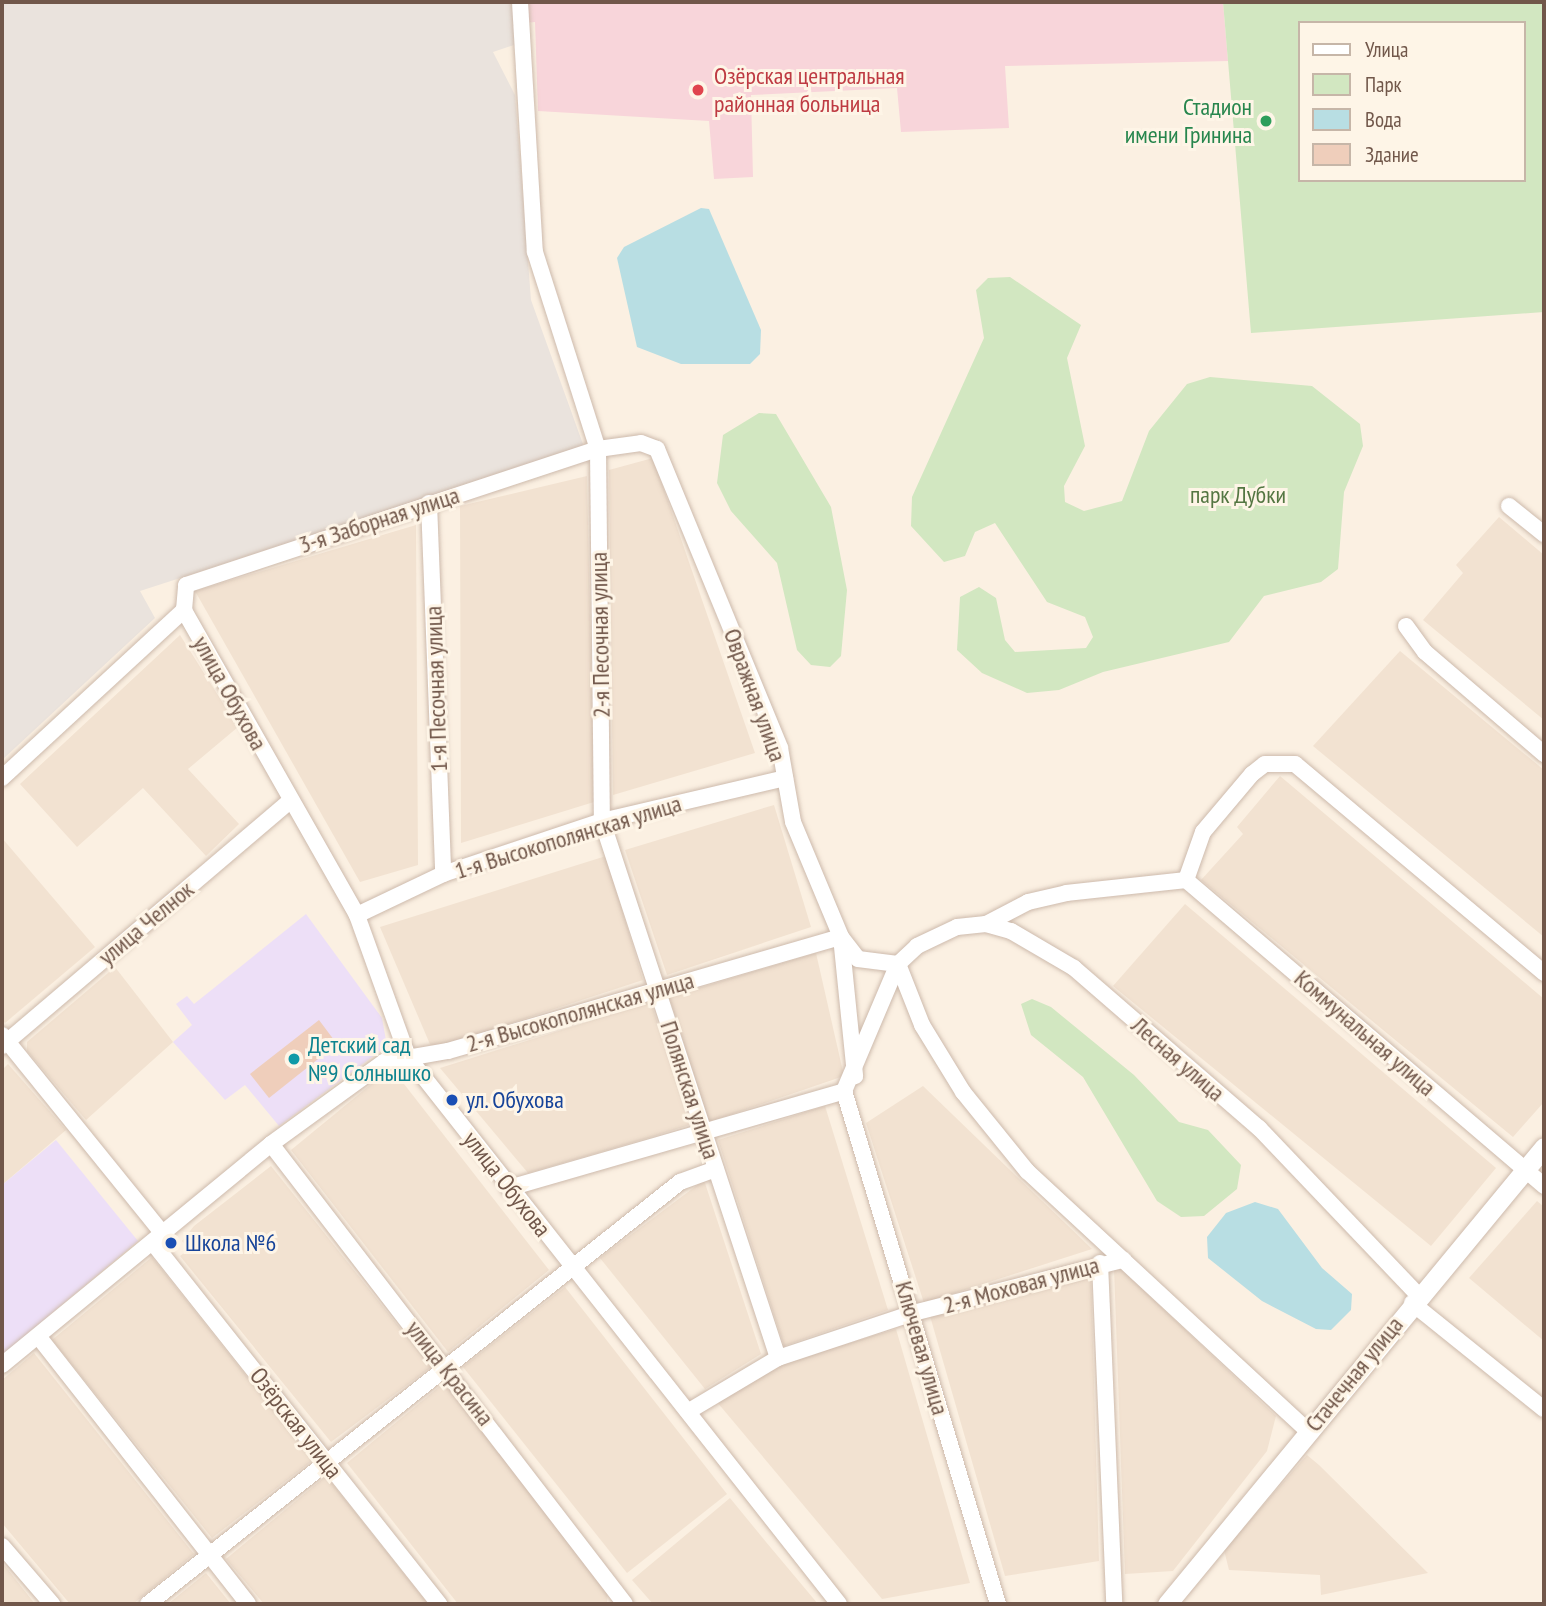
<!DOCTYPE html>
<html>
<head>
<meta charset="utf-8">
<style>
  body { margin:0 }
  #map { position:relative; width:1546px; height:1606px; overflow:hidden; background:#fbf0e2; font-family:"PT Sans Narrow",sans-serif }
  div>[style] { position:absolute }
  .residential>* { inset:0; background:#f2e2d1 }
  .industrial>* { inset:0; background:#eae3dd }
  .education>* { inset:0; background:#eddff7 }
  .medical>* { inset:0; background:#f8d5da }
  .green>* { inset:0; background:#d2e7c1 }
  .water>* { inset:0; background:#b8dee3 }
  .building>* { inset:0; background:#efcebb }
  .roads { filter:drop-shadow(0 0 2px #cdbaac) drop-shadow(0 0 2px #cdbaac) }
  .minor>* { height:16px; margin:-8px; padding:0 8px; transform-origin:8px; border-radius:8px; background:#fff }
  .tertiary>* { height:19px; margin:-9.5px; padding:0 9.5px; transform-origin:9.5px; border-radius:9.5px; background:#fff }
  .dots>* { width:19px; height:19px; translate:-50% -50%; box-sizing:border-box; border:4px solid #fef5e7; border-radius:50% }
  span { translate:-50% -50%; white-space:nowrap; text-align:center; line-height:1.15; -webkit-text-stroke:6px #fef5e7; paint-order:stroke }
  .health-label { font-size:24px; color:#be3a42 }
  .left { translate:0 -50%; text-align:left }
  .leisure-label { font-size:24px; color:#27864d }
  .right { translate:-100% -50%; text-align:right }
  .park-label { font-size:24px; color:#547642 }
  .street-label { font-size:24px; color:#71574a }
  .culture-label { font-size:24px; color:#0d838f }
  .transit-label { font-size:24px; color:#164399 }
  .frame { position:absolute; inset:0; border:4px solid #71574a; pointer-events:none }
  .legend { position:absolute; left:1298px; top:21px; width:228px; height:161px; box-sizing:border-box; background:#fef5e7; border:2px solid #c6b6a8; margin:0; padding:9px 12px; list-style:none; font-size:21px; color:#71574a }
  .legend li { display:flex; align-items:center; gap:14px; height:35px }
  .legend b { width:35px; border:2px solid #c6b6a8 }
</style>
</head>
<body>
<div id="map">
  <div class="residential">
    <div style="clip-path:polygon(653px 458px,755px 753px,613px 795px,609px 470px)"></div>
    <div style="clip-path:polygon(587px 476px,594px 802px,461px 843px,460px 506px)"></div>
    <div style="clip-path:polygon(1499px 517px,1544px 555px,1544px 720px,1423px 620px,1463px 573px,1456px 565px)"></div>
    <div style="clip-path:polygon(416px 525px,418px 865px,360px 882px,195px 591px)"></div>
    <div style="clip-path:polygon(180px 635px,238px 727px,188px 769px,239px 824px,206px 856px,143px 788px,77px 847px,20px 784px)"></div>
    <div style="clip-path:polygon(1400px 651px,1544px 770px,1544px 937px,1313px 746px)"></div>
    <div style="clip-path:polygon(1280px 776px,1544px 999px,1544px 1102px,1513px 1137px,1201px 880px,1243px 834px,1237px 827px)"></div>
    <div style="clip-path:polygon(774px 805px,811px 927px,667px 975px,625px 850px)"></div>
    <div style="clip-path:polygon(2px 838px,95px 947px,5px 1023px,2px 1020px)"></div>
    <div style="clip-path:polygon(606px 856px,643px 980px,432px 1049px,380px 927px)"></div>
    <div style="clip-path:polygon(1185px 904px,1496px 1168px,1431px 1246px,1113px 986px)"></div>
    <div style="clip-path:polygon(816px 953px,844px 1076px,709px 1122px,669px 997px)"></div>
    <div style="clip-path:polygon(115px 967px,173px 1042px,86px 1120px,27px 1051px,27px 1042px)"></div>
    <div style="clip-path:polygon(651px 1002px,689px 1125px,648px 1138px,528px 1173px,440px 1068px)"></div>
    <div style="clip-path:polygon(8px 1064px,66px 1130px,2px 1185px,2px 1070px)"></div>
    <div style="clip-path:polygon(386px 1072px,397px 1075px,549px 1270px,448px 1352px,291px 1150px)"></div>
    <div style="clip-path:polygon(923px 1086px,1092px 1249px,924px 1303px,866px 1123px)"></div>
    <div style="clip-path:polygon(825px 1106px,888px 1310px,784px 1346px,718px 1140px)"></div>
    <div style="clip-path:polygon(271px 1166px,431px 1367px,331px 1442px,180px 1256px,189px 1249px,182px 1241px,194px 1226px)"></div>
    <div style="clip-path:polygon(704px 1180px,761px 1354px,705px 1389px,600px 1258px)"></div>
    <div style="clip-path:polygon(1537px 1201px,1544px 1207px,1544px 1341px,1469px 1278px)"></div>
    <div style="clip-path:polygon(152px 1257px,313px 1460px,212px 1538px,52px 1340px)"></div>
    <div style="clip-path:polygon(1119px 1267px,1276px 1416px,1267px 1451px,1173px 1571px,1125px 1574px,1114px 1268px)"></div>
    <div style="clip-path:polygon(1091px 1274px,1099px 1561px,1005px 1576px,930px 1316px)"></div>
    <div style="clip-path:polygon(565px 1287px,727px 1494px,627px 1573px,463px 1367px)"></div>
    <div style="clip-path:polygon(896px 1329px,970px 1583px,882px 1599px,717px 1402px,786px 1362px)"></div>
    <div style="clip-path:polygon(34px 1353px,194px 1554px,133px 1604px,70px 1604px,2px 1523px,2px 1380px)"></div>
    <div style="clip-path:polygon(445px 1382px,608px 1588px,607px 1604px,458px 1604px,347px 1463px)"></div>
    <div style="clip-path:polygon(1307px 1455px,1319px 1465px,1428px 1573px,1321px 1595px,1320px 1575px,1229px 1570px,1224px 1550px)"></div>
    <div style="clip-path:polygon(326px 1476px,354px 1511px,428px 1604px,264px 1604px,226px 1559px)"></div>
    <div style="clip-path:polygon(730px 1498px,766px 1542px,818px 1604px,653px 1604px,632px 1580px)"></div>
    <div style="clip-path:polygon(2px 1562px,5px 1566px,35px 1604px,2px 1604px)"></div>
    <div style="clip-path:polygon(206px 1573px,231px 1604px,168px 1604px)"></div>
  </div>
  <div class="industrial">
    <div style="clip-path:polygon(2px 2px,515px 2px,514px 45px,493px 52px,515px 95px,531px 300px,584px 447px,140px 591px,155px 618px,2px 760px)"></div>
  </div>
  <div class="education">
    <div style="clip-path:polygon(306px 914px,382px 1018px,387px 1046px,279px 1126px,245px 1085px,225px 1100px,173px 1042px,192px 1025px,176px 1004px,187px 996px,194px 1004px)"></div>
    <div style="clip-path:polygon(56px 1140px,138px 1241px,2px 1355px,2px 1185px)"></div>
  </div>
  <div class="medical">
    <div style="clip-path:polygon(522px 2px,1223px 2px,1228px 61px,1005px 66px,1009px 128px,901px 132px,897px 88px,751px 95px,753px 177px,714px 179px,709px 121px,538px 111px,535px 22px,523px 23px)"></div>
  </div>
  <div class="green">
    <div style="clip-path:polygon(evenodd,1223px 2px,1544px 2px,1544px 312px,1251px 333px,1223px 2px,1299px 23px,1523px 23px,1523px 180px,1299px 180px,1299px 23px)"></div>
    <div style="clip-path:polygon(1010px 277px,1081px 325px,1067px 358px,1085px 446px,1064px 486px,1065px 502px,1084px 511px,1122px 501px,1149px 431px,1187px 384px,1210px 377px,1312px 386px,1360px 424px,1363px 446px,1344px 492px,1338px 569px,1321px 582px,1264px 596px,1229px 642px,1103px 672px,1059px 690px,1027px 693px,982px 673px,957px 650px,960px 597px,979px 587px,996px 598px,1005px 640px,1015px 652px,1086px 648px,1093px 637px,1085px 617px,1047px 602px,995px 523px,975px 532px,965px 556px,944px 562px,911px 526px,912px 497px,984px 338px,976px 290px,988px 278px)"></div>
    <div style="clip-path:polygon(759px 413px,776px 414px,831px 507px,847px 590px,841px 656px,830px 667px,811px 665px,797px 650px,777px 563px,731px 511px,717px 483px,723px 435px)"></div>
    <div style="clip-path:polygon(1032px 999px,1051px 1007px,1134px 1075px,1179px 1122px,1208px 1130px,1241px 1165px,1237px 1189px,1204px 1216px,1181px 1217px,1157px 1201px,1083px 1077px,1031px 1035px,1021px 1004px)"></div>
  </div>
  <div class="water">
    <div style="clip-path:polygon(701px 208px,709px 209px,761px 330px,760px 354px,750px 364px,681px 364px,637px 347px,617px 258px,624px 247px)"></div>
    <div style="clip-path:polygon(1255px 1202px,1278px 1209px,1322px 1268px,1352px 1294px,1351px 1310px,1331px 1330px,1316px 1329px,1262px 1301px,1208px 1258px,1207px 1237px,1226px 1213px)"></div>
  </div>
  <div class="building">
    <div style="clip-path:polygon(319px 1020px,337px 1044px,269px 1098px,250px 1074px)"></div>
  </div>
  <div class="roads">
    <div class="minor">
      <div style="left:520px;top:2px;width:250px;rotate:86.6deg"></div>
      <div style="left:535px;top:252px;width:207px;rotate:72.3deg"></div>
      <div style="left:598px;top:449px;width:372px;rotate:89.4deg"></div>
      <div style="left:602px;top:821px;width:565px;rotate:71.85deg"></div>
      <div style="left:429px;top:503px;width:371px;rotate:87.8deg"></div>
      <div style="left:1509px;top:506px;width:45px;rotate:38.7deg"></div>
      <div style="left:1406px;top:626px;width:32px;rotate:54deg"></div>
      <div style="left:1425px;top:652px;width:157px;rotate:40.6deg"></div>
      <div style="left:2px;top:778px;width:248px;rotate:-42.7deg"></div>
      <div style="left:1186px;top:880px;width:51px;rotate:-70.5deg"></div>
      <div style="left:1203px;top:832px;width:76px;rotate:-49.8deg"></div>
      <div style="left:1252px;top:774px;width:16px;rotate:-38deg"></div>
      <div style="left:1265px;top:764px;width:30px"></div>
      <div style="left:1295px;top:764px;width:325px;rotate:40deg"></div>
      <div style="left:1186px;top:880px;width:471px;rotate:40.5deg"></div>
      <div style="left:357px;top:915px;width:95px;rotate:-25.5deg"></div>
      <div style="left:443px;top:874px;width:168px;rotate:-18.4deg"></div>
      <div style="left:602px;top:821px;width:188px;rotate:-13.2deg"></div>
      <div style="left:986px;top:924px;width:47px;rotate:-27.6deg"></div>
      <div style="left:1028px;top:902px;width:39px;rotate:-13deg"></div>
      <div style="left:1066px;top:893px;width:121px;rotate:-6.2deg"></div>
      <div style="left:2px;top:1035px;width:256px;rotate:51deg"></div>
      <div style="left:2px;top:1046px;width:378px;rotate:-40.4deg"></div>
      <div style="left:844px;top:1091px;width:138px;rotate:-67deg"></div>
      <div style="left:898px;top:964px;width:26px;rotate:-43deg"></div>
      <div style="left:917px;top:946px;width:44px;rotate:-25.4deg"></div>
      <div style="left:957px;top:927px;width:29px;rotate:-6deg"></div>
      <div style="left:986px;top:924px;width:26px;rotate:16deg"></div>
      <div style="left:1011px;top:931px;width:73px;rotate:30.4deg"></div>
      <div style="left:1074px;top:968px;width:245px;rotate:40.9deg"></div>
      <div style="left:1259px;top:1128px;width:231px;rotate:46.4deg"></div>
      <div style="left:844px;top:1091px;width:536px;rotate:73.29deg"></div>
      <div style="left:271px;top:1144px;width:580px;rotate:52.42deg"></div>
      <div style="left:509px;top:1188px;width:349px;rotate:-16.1deg"></div>
      <div style="left:153px;top:1243px;width:461px;rotate:51.6deg"></div>
      <div style="left:1100px;top:1263px;width:341px;rotate:87.6deg"></div>
      <div style="left:1412px;top:1303px;width:169px;rotate:38.8deg"></div>
      <div style="left:38px;top:1336px;width:340px;rotate:51.9deg"></div>
      <div style="left:2px;top:1365px;width:348px;rotate:-39.4deg"></div>
      <div style="left:271px;top:1144px;width:140px;rotate:-36deg"></div>
      <div style="left:384px;top:1062px;width:65px;rotate:-9.8deg"></div>
      <div style="left:448px;top:1051px;width:409px;rotate:-16.2deg"></div>
      <div style="left:841px;top:937px;width:140px;rotate:84.2deg"></div>
      <div style="left:689px;top:1411px;width:104px;rotate:-30.8deg"></div>
      <div style="left:778px;top:1358px;width:142px;rotate:-18.4deg"></div>
      <div style="left:913px;top:1313px;width:217px;rotate:-14.2deg"></div>
      <div style="left:2px;top:1546px;width:77px;rotate:49.2deg"></div>
      <div style="left:148px;top:1604px;width:679px;rotate:-38.42deg"></div>
      <div style="left:680px;top:1182px;width:38px;rotate:-20deg"></div>
      <div style="left:839px;top:1604px;width:696px;rotate:-128.24deg"></div>
      <div style="left:408px;top:1057px;width:151px;rotate:-109.8deg"></div>
      <div style="left:357px;top:915px;width:351px;rotate:-119.6deg"></div>
      <div style="left:184px;top:610px;width:25px;rotate:-85deg"></div>
      <div style="left:186px;top:585px;width:434px;rotate:-18.3deg"></div>
      <div style="left:598px;top:449px;width:43px;rotate:-7.9deg"></div>
      <div style="left:641px;top:443px;width:17px;rotate:21deg"></div>
      <div style="left:657px;top:449px;width:323px;rotate:67.6deg"></div>
      <div style="left:780px;top:748px;width:75px;rotate:80deg"></div>
      <div style="left:793px;top:822px;width:125px;rotate:67.3deg"></div>
      <div style="left:841px;top:937px;width:28px;rotate:52deg"></div>
      <div style="left:858px;top:959px;width:40px;rotate:7.1deg"></div>
      <div style="left:898px;top:964px;width:66px;rotate:68.5deg"></div>
      <div style="left:922px;top:1025px;width:79px;rotate:58.5deg"></div>
      <div style="left:963px;top:1092px;width:102px;rotate:51deg"></div>
      <div style="left:1027px;top:1171px;width:383px;rotate:42.8deg"></div>
    </div>
    <div class="tertiary">
      <div style="left:1167px;top:1604px;width:592px;rotate:-50.48deg"></div>
    </div>
  </div>
  <div class="dots">
    <div style="left:698px;top:90px;background:#e0444e"></div>
    <div style="left:1266px;top:121px;background:#2e9e5b"></div>
    <div style="left:294px;top:1059px;background:#0f9aa8"></div>
    <div style="left:452px;top:1100px;background:#1a4fb4"></div>
    <div style="left:171px;top:1243px;background:#1a4fb4"></div>
  </div>
  <div class="health-label">
    <span class="left" style="left:714px;top:90px">Озёрская центральная<br>районная больница</span>
  </div>
  <div class="leisure-label">
    <span class="right" style="left:1252px;top:121px">Стадион<br>имени Гринина</span>
  </div>
  <div class="park-label">
    <span style="left:1238px;top:495px">парк Дубки</span>
  </div>
  <div class="street-label">
    <span style="left:379px;top:520px;rotate:-18deg">3-я Заборная улица</span>
    <span style="left:600px;top:635px;rotate:-91deg">2-я Песочная улица</span>
    <span style="left:436px;top:689px;rotate:-92deg">1-я Песочная улица</span>
    <span style="left:230px;top:693px;rotate:61deg">улица Обухова</span>
    <span style="left:755px;top:695px;rotate:70deg">Овражная улица</span>
    <span style="left:568px;top:837px;rotate:-17deg">1-я Высокополянская улица</span>
    <span style="left:146px;top:923px;rotate:-40deg">улица Челнок</span>
    <span style="left:580px;top:1012px;rotate:-16deg">2-я Высокополянская улица</span>
    <span style="left:1365px;top:1033px;rotate:41deg">Коммунальная улица</span>
    <span style="left:1178px;top:1059px;rotate:41deg">Лесная улица</span>
    <span style="left:690px;top:1090px;rotate:72deg">Полянская улица</span>
    <span style="left:507px;top:1184px;rotate:52deg">улица Обухова</span>
    <span style="left:1021px;top:1285px;rotate:-15deg">2-я Моховая улица</span>
    <span style="left:922px;top:1348px;rotate:74deg">Ключевая улица</span>
    <span style="left:450px;top:1373px;rotate:52deg">улица Красина</span>
    <span style="left:1354px;top:1374px;rotate:-51deg">Стачечная улица</span>
    <span style="left:296px;top:1423px;rotate:52deg">Озёрская улица</span>
  </div>
  <div class="culture-label">
    <span class="left" style="left:308px;top:1059px">Детский сад<br>№9 Солнышко</span>
  </div>
  <div class="transit-label">
    <span class="left" style="left:466px;top:1100px">ул. Обухова</span>
    <span class="left" style="left:185px;top:1243px">Школа №6</span>
  </div>
  <div class="frame"></div>
  <ul class="legend">
  <li><b style="height:9px;background:#fff"></b>Улица</li>
  <li><b style="height:19px;background:#d2e7c1"></b>Парк</li>
  <li><b style="height:19px;background:#b8dee3"></b>Вода</li>
  <li><b style="height:19px;background:#efcebb"></b>Здание</li>
  </ul>
</div>
</body>
</html>
